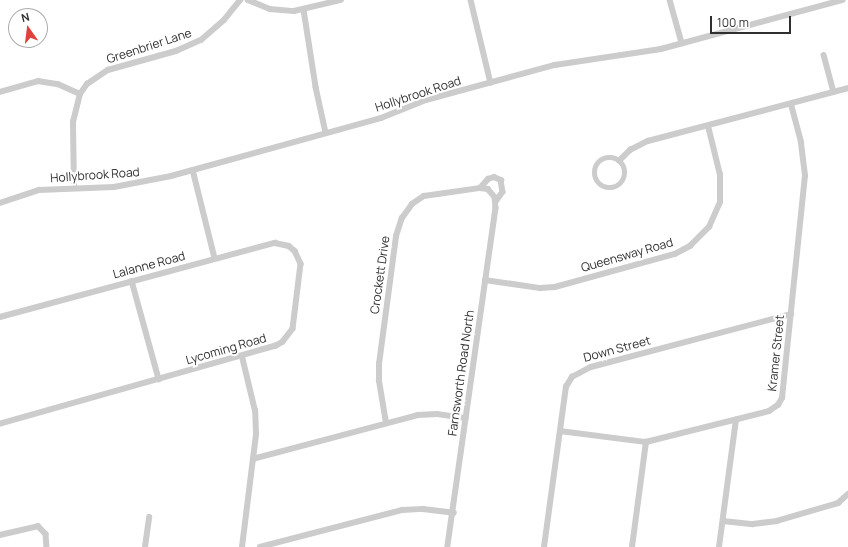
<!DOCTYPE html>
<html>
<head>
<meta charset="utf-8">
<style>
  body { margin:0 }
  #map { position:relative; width:848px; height:547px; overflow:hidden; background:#fff; font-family:Manrope,sans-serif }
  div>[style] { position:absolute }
  .minor>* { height:5.5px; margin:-2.75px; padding:0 2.75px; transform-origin:2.75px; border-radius:2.75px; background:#ccc }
  .minor>.ring { margin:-2.75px; padding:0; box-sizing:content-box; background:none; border:5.5px solid #ccc; border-radius:50% }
  span { translate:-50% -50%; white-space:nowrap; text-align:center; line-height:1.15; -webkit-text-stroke:4px #fff; paint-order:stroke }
  .street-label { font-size:12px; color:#2f2f2f }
  .north { position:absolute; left:8px; top:8px; width:40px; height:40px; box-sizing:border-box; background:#fff; border:1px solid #acacac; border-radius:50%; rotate:346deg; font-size:11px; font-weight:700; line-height:16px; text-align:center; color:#2f2f2f }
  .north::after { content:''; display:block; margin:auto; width:14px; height:18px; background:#e04138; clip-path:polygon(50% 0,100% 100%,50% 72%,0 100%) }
  .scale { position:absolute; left:710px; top:16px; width:81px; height:18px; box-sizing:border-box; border:2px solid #2f2f2f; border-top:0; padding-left:5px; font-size:12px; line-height:14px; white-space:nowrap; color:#2f2f2f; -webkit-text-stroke:3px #fff; paint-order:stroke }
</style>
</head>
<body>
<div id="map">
  <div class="minor">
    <div style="left:248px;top:0;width:24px;rotate:22deg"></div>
    <div style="left:270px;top:9px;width:24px;rotate:5deg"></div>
    <div style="left:294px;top:11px;width:48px;rotate:-13.2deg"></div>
    <div style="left:471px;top:0;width:85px;rotate:76.5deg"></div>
    <div style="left:670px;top:0;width:45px;rotate:74.4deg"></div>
    <div style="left:304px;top:10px;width:78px;rotate:81.1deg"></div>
    <div style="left:316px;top:87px;width:47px;rotate:77.7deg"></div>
    <div style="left:824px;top:55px;width:38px;rotate:75deg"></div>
    <div style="left:0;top:92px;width:40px;rotate:-16deg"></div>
    <div style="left:38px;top:81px;width:20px;rotate:9deg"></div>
    <div style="left:58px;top:84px;width:24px;rotate:24deg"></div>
    <div class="ring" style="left:595px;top:158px;width:24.5px;height:24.5px"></div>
    <div style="left:619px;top:161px;width:16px;rotate:-45deg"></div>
    <div style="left:630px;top:150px;width:20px;rotate:-27deg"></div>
    <div style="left:648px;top:141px;width:207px;rotate:-14.8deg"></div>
    <div style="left:193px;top:170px;width:91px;rotate:76deg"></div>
    <div style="left:74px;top:188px;width:66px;rotate:-90.9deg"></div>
    <div style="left:73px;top:122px;width:29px;rotate:-76deg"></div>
    <div style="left:80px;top:94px;width:12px;rotate:-55deg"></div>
    <div style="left:87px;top:84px;width:25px;rotate:-34deg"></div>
    <div style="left:108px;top:70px;width:71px;rotate:-15.6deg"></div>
    <div style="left:176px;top:51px;width:27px;rotate:-24deg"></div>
    <div style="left:201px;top:40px;width:30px;rotate:-41deg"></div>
    <div style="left:224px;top:20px;width:26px;rotate:-51deg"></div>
    <div style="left:480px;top:188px;width:12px;rotate:-48deg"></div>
    <div style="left:488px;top:179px;width:6px;rotate:-18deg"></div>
    <div style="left:494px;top:177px;width:8px;rotate:23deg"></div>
    <div style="left:501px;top:180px;width:12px;rotate:81deg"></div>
    <div style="left:503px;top:192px;width:12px;rotate:125deg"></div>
    <div style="left:0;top:203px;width:41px;rotate:-18.4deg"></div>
    <div style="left:39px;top:190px;width:75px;rotate:-2.3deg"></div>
    <div style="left:114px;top:187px;width:58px;rotate:-10.9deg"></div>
    <div style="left:171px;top:176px;width:218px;rotate:-15.4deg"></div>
    <div style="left:381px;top:118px;width:48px;rotate:-21.8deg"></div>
    <div style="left:426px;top:100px;width:134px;rotate:-15.2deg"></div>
    <div style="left:555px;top:65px;width:107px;rotate:-8.6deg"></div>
    <div style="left:661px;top:49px;width:188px;rotate:-15.1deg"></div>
    <div style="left:485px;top:280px;width:56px;rotate:8.3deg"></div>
    <div style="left:540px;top:288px;width:15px;rotate:-4deg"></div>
    <div style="left:555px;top:287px;width:124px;rotate:-15.4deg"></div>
    <div style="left:675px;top:254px;width:17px;rotate:-28deg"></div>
    <div style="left:690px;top:246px;width:27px;rotate:-45deg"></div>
    <div style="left:709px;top:227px;width:27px;rotate:-66deg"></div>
    <div style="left:720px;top:202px;width:27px;rotate:-90deg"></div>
    <div style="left:720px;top:175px;width:50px;rotate:-103.8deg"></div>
    <div style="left:132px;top:281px;width:102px;rotate:74.6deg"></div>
    <div style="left:0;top:317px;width:285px;rotate:-15.1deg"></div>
    <div style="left:275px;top:243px;width:14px;rotate:12deg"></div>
    <div style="left:289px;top:246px;width:8px;rotate:40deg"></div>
    <div style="left:295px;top:251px;width:14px;rotate:65deg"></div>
    <div style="left:301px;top:264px;width:65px;rotate:97deg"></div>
    <div style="left:293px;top:329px;width:16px;rotate:128deg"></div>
    <div style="left:283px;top:342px;width:8px;rotate:150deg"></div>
    <div style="left:276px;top:346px;width:287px;rotate:164.2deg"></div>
    <div style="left:386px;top:423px;width:43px;rotate:-99.5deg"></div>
    <div style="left:379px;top:381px;width:17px;rotate:-90deg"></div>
    <div style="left:379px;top:364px;width:129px;rotate:-82.4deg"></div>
    <div style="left:396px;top:236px;width:19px;rotate:-72deg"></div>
    <div style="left:402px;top:218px;width:17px;rotate:-54deg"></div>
    <div style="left:412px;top:204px;width:14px;rotate:-34deg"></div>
    <div style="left:424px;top:196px;width:57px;rotate:-8.1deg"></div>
    <div style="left:480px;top:188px;width:8px;rotate:7deg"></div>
    <div style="left:488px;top:189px;width:11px;rotate:49deg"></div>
    <div style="left:495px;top:197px;width:11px;rotate:85deg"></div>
    <div style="left:496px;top:208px;width:342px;rotate:98.1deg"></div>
    <div style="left:560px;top:431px;width:87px;rotate:7.3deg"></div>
    <div style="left:646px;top:442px;width:127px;rotate:-14.1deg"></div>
    <div style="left:769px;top:411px;width:11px;rotate:-34deg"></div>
    <div style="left:778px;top:405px;width:8px;rotate:-60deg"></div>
    <div style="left:782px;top:398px;width:223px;rotate:-84.1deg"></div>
    <div style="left:805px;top:176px;width:34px;rotate:-97deg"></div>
    <div style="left:801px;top:142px;width:39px;rotate:-105deg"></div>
    <div style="left:253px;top:459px;width:171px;rotate:-14.9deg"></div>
    <div style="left:418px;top:415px;width:19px;rotate:-3deg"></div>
    <div style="left:437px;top:414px;width:29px;rotate:8deg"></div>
    <div style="left:723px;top:521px;width:30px;rotate:6deg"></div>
    <div style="left:753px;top:524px;width:24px;rotate:-7deg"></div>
    <div style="left:777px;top:521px;width:64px;rotate:-16.4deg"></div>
    <div style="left:838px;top:503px;width:13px;rotate:-42deg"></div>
    <div style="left:0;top:535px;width:39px;rotate:-13deg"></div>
    <div style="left:38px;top:526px;width:11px;rotate:45deg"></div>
    <div style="left:46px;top:534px;width:13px;rotate:86deg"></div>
    <div style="left:145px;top:547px;width:30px;rotate:-82deg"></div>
    <div style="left:242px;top:547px;width:114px;rotate:-82.9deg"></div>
    <div style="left:256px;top:434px;width:23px;rotate:-92deg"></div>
    <div style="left:255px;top:411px;width:56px;rotate:-103.5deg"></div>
    <div style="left:260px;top:547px;width:147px;rotate:-14.6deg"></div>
    <div style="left:402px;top:510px;width:21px;rotate:-3deg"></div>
    <div style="left:423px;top:509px;width:31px;rotate:7deg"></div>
    <div style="left:544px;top:547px;width:162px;rotate:-82.2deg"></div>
    <div style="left:566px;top:387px;width:12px;rotate:-59deg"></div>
    <div style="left:572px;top:377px;width:21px;rotate:-28deg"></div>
    <div style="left:591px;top:367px;width:207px;rotate:-14.8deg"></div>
    <div style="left:632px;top:547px;width:106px;rotate:-82.4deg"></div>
    <div style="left:719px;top:547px;width:128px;rotate:-82.4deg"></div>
  </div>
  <div class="street-label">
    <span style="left:149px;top:46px;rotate:-18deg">Greenbrier Lane</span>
    <span style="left:418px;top:94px;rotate:-18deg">Hollybrook Road</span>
    <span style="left:95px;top:175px;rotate:-4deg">Hollybrook Road</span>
    <span style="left:627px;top:255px;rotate:-16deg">Queensway Road</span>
    <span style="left:149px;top:265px;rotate:-15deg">Lalanne Road</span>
    <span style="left:380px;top:275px;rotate:-82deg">Crockett Drive</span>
    <span style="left:226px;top:349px;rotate:-16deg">Lycoming Road</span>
    <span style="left:617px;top:349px;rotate:-15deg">Down Street</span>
    <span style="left:776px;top:353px;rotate:-84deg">Kramer Street</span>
    <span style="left:461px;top:373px;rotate:-82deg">Farnsworth Road North</span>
  </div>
  <div class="north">N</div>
  <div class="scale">100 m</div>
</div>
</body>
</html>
